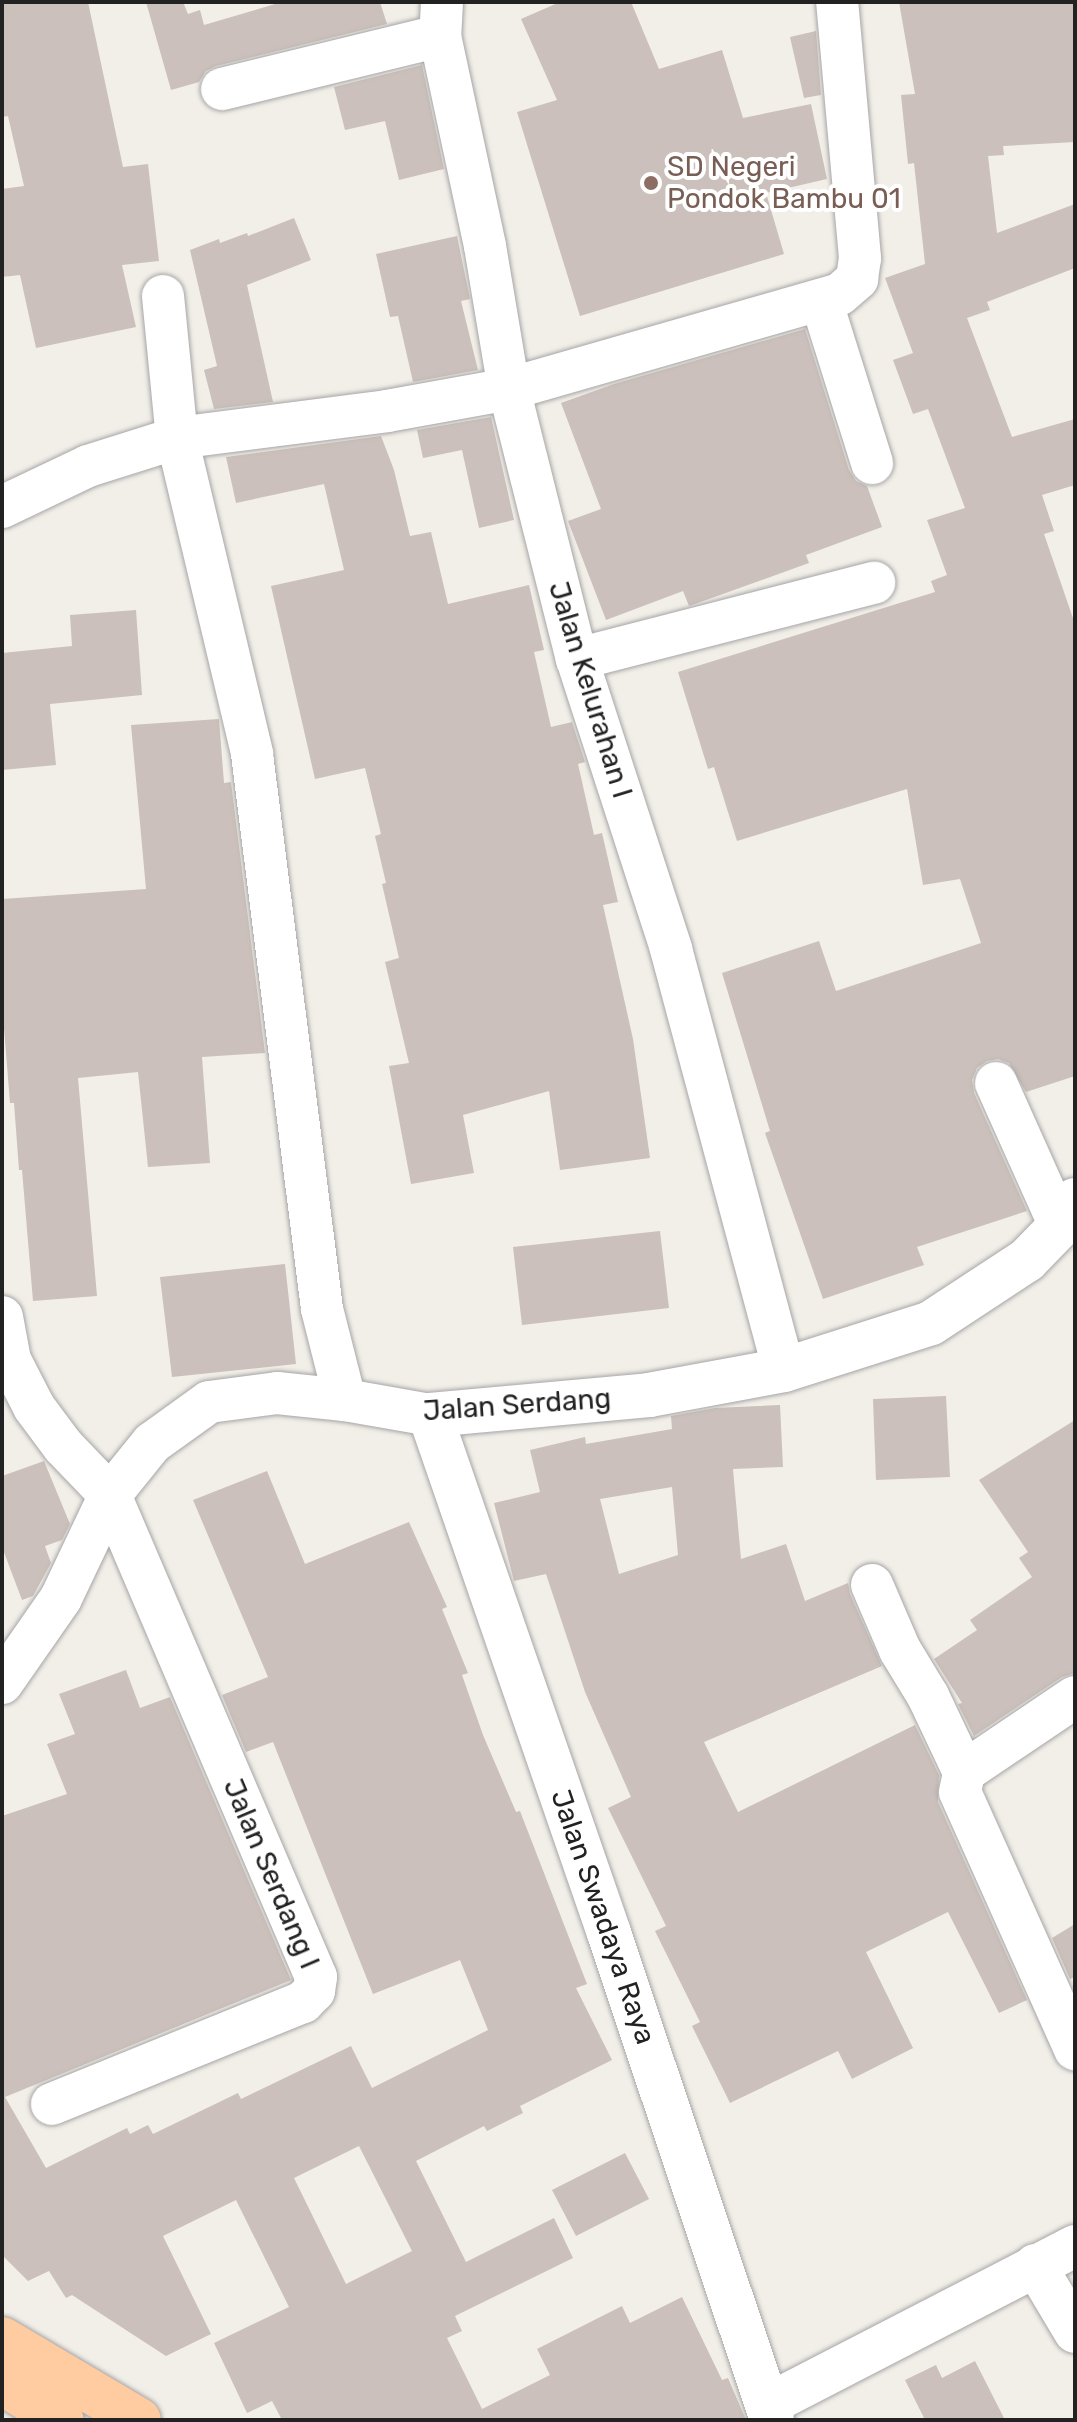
<!DOCTYPE html>
<html>
<head>
<meta charset="utf-8">
<style>
  body { margin:0 }
  #map { position:relative; width:1077px; height:2422px; overflow:hidden; background:#f2eee8; font-family:Rubik,sans-serif }
  div>[style] { position:absolute }
  .building>* { inset:0; background:#cbc0bb }
  .roads { filter:drop-shadow(0 0 2px #a6a6a6) drop-shadow(0 0 2px #a6a6a6) }
  .minor>* { height:42px; margin:-21px; padding:0 21px; transform-origin:21px; border-radius:21px; background:#fff }
  .tertiary>* { height:44px; margin:-22px; padding:0 22px; transform-origin:22px; border-radius:22px; background:#fff }
  .primary>* { height:44px; margin:-22px; padding:0 22px; transform-origin:22px; border-radius:22px; background:#ffcba1 }
  .dots>* { width:22px; height:22px; translate:-50% -50%; box-sizing:border-box; border:4px solid #fff; border-radius:50% }
  span { translate:-50% -50%; white-space:nowrap; text-align:center; line-height:1.15; -webkit-text-stroke:8px #fff; paint-order:stroke }
  .education-label { font-size:28px; color:#785e54 }
  .left { translate:0 -50%; text-align:left }
  .street-label { font-size:28px; color:#222 }
  .frame { position:absolute; inset:0; border:4px solid #222; pointer-events:none }
</style>
</head>
<body>
<div id="map">
  <div class="building">
    <div style="clip-path:polygon(2px 2px,88px 2px,123px 167px,148px 164px,159px 261px,122px 265px,136px 327px,36px 348px,20px 275px,2px 277px,2px 189px,24px 186px,8px 116px,2px 117px)"></div>
    <div style="clip-path:polygon(146px 2px,183px 2px,188px 14px,200px 10px,204px 25px,282px 2px,380px 2px,387px 24px,216px 66px,206px 71px,199px 82px,171px 90px)"></div>
    <div style="clip-path:polygon(560px 2px,631px 2px,659px 69px,722px 50px,743px 118px,811px 104px,827px 179px,766px 193px,784px 254px,580px 316px,517px 112px,557px 100px,521px 19px)"></div>
    <div style="clip-path:polygon(899px 2px,1075px 2px,1075px 142px,1003px 146px,1004px 155px,988px 156px,997px 233px,1075px 204px,1075px 268px,987px 302px,990px 310px,967px 318px,1012px 437px,1075px 419px,1075px 485px,1042px 495px,1054px 531px,1044px 534px,1075px 624px,1075px 1076px,1026px 1092px,1009px 1063px,998px 1059px,987px 1061px,977px 1068px,972px 1080px,974px 1093px,1027px 1211px,917px 1247px,924px 1265px,823px 1299px,765px 1133px,770px 1131px,722px 973px,819px 941px,836px 991px,981px 943px,960px 879px,923px 885px,907px 789px,737px 841px,714px 767px,708px 769px,678px 672px,935px 592px,931px 581px,947px 575px,927px 520px,965px 508px,928px 409px,913px 414px,893px 360px,913px 353px,885px 278px,925px 264px,914px 163px,908px 164px,901px 95px,915px 94px)"></div>
    <div style="clip-path:polygon(816px 31px,821px 95px,804px 98px,790px 37px)"></div>
    <div style="clip-path:polygon(422px 65px,444px 169px,399px 180px,385px 121px,345px 130px,334px 87px)"></div>
    <div style="clip-path:polygon(294px 218px,311px 260px,247px 285px,273px 402px,214px 409px,204px 370px,217px 366px,190px 250px,219px 239px,220px 243px,247px 233px,248px 236px)"></div>
    <div style="clip-path:polygon(457px 236px,470px 299px,461px 301px,478px 370px,413px 382px,398px 316px,390px 317px,376px 254px)"></div>
    <div style="clip-path:polygon(805px 329px,849px 470px,856px 481px,867px 486px,882px 527px,806px 555px,809px 563px,695px 604px,689px 606px,683px 591px,606px 620px,568px 521px,601px 509px,561px 403px,614px 384px)"></div>
    <div style="clip-path:polygon(491px 417px,514px 520px,479px 528px,462px 450px,423px 458px,417px 430px)"></div>
    <div style="clip-path:polygon(381px 436px,394px 470px,410px 536px,431px 532px,448px 604px,529px 585px,544px 650px,534px 652px,551px 727px,572px 722px,585px 762px,578px 764px,594px 835px,602px 833px,618px 902px,603px 905px,633px 1039px,650px 1158px,560px 1170px,549px 1091px,463px 1115px,474px 1173px,411px 1184px,389px 1066px,409px 1063px,385px 962px,399px 958px,382px 884px,386px 883px,375px 836px,381px 834px,365px 768px,315px 779px,271px 586px,344px 570px,324px 484px,236px 503px,226px 457px)"></div>
    <div style="clip-path:polygon(136px 610px,142px 695px,50px 704px,56px 765px,2px 770px,2px 653px,72px 646px,70px 615px)"></div>
    <div style="clip-path:polygon(219px 719px,224px 783px,231px 782px,265px 1053px,202px 1057px,210px 1163px,148px 1167px,138px 1072px,78px 1078px,97px 1296px,33px 1301px,22px 1170px,19px 1170px,14px 1103px,10px 1103px,2px 1003px,2px 899px,146px 889px,131px 725px)"></div>
    <div style="clip-path:polygon(660px 1231px,669px 1308px,522px 1325px,513px 1247px)"></div>
    <div style="clip-path:polygon(285px 1264px,296px 1364px,172px 1377px,160px 1277px)"></div>
    <div style="clip-path:polygon(946px 1396px,950px 1477px,876px 1480px,873px 1399px)"></div>
    <div style="clip-path:polygon(evenodd,780px 1405px,783px 1467px,733px 1469px,741px 1559px,786px 1544px,805px 1601px,848px 1583px,850px 1594px,882px 1666px,704px 1742px,738px 1812px,915px 1725px,939px 1775px,938px 1802px,1027px 2000px,999px 2013px,948px 1912px,866px 1952px,913px 2048px,852px 2079px,838px 2051px,730px 2103px,692px 2026px,700px 2022px,655px 1931px,666px 1926px,608px 1808px,631px 1797px,585px 1692px,546px 1574px,514px 1581px,494px 1503px,540px 1492px,530px 1450px,585px 1437px,586px 1444px,672px 1429px,671px 1416px,715px 1408px,780px 1405px,672px 1487px,678px 1555px,619px 1574px,600px 1499px,672px 1487px)"></div>
    <div style="clip-path:polygon(1075px 1420px,1075px 1673px,1062px 1677px,974px 1736px,958px 1704px,962px 1703px,934px 1659px,977px 1630px,970px 1620px,1032px 1577px,1019px 1558px,1028px 1552px,979px 1480px)"></div>
    <div style="clip-path:polygon(44px 1461px,70px 1524px,62px 1540px,45px 1546px,51px 1563px,33px 1596px,22px 1600px,2px 1547px,2px 1476px)"></div>
    <div style="clip-path:polygon(evenodd,267px 1471px,305px 1564px,409px 1522px,447px 1607px,442px 1609px,468px 1673px,462px 1675px,483px 1735px,516px 1812px,520px 1811px,587px 1984px,576px 1988px,612px 2060px,520px 2106px,523px 2113px,487px 2131px,484px 2126px,416px 2161px,466px 2262px,554px 2218px,573px 2258px,455px 2316px,462px 2331px,447px 2338px,482px 2409px,550px 2375px,537px 2349px,622px 2306px,630px 2323px,682px 2297px,722px 2380px,728px 2378px,746px 2420px,282px 2420px,272px 2401px,247px 2413px,214px 2343px,289px 2307px,236px 2200px,163px 2236px,211px 2334px,166px 2356px,72px 2295px,66px 2298px,49px 2271px,28px 2281px,2px 2255px,2px 1816px,67px 1794px,47px 1744px,75px 1734px,59px 1694px,126px 1670px,140px 1708px,170px 1697px,291px 1980px,5px 2097px,46px 2168px,127px 2128px,130px 2134px,148px 2125px,153px 2134px,238px 2093px,241px 2099px,351px 2046px,372px 2088px,488px 2030px,460px 1960px,373px 1994px,273px 1742px,246px 1752px,222px 1695px,268px 1677px,193px 1500px,267px 1471px,359px 2146px,412px 2251px,346px 2284px,294px 2178px,359px 2146px)"></div>
    <div style="clip-path:polygon(1075px 1924px,1075px 1977px,1070px 1979px,1052px 1938px)"></div>
    <div style="clip-path:polygon(625px 2153px,649px 2199px,576px 2236px,552px 2190px)"></div>
    <div style="clip-path:polygon(975px 2361px,1005px 2420px,925px 2420px,905px 2380px,936px 2365px,942px 2378px)"></div>
  </div>
  <div class="roads">
    <div class="minor">
      <div style="left:442px;top:2px;width:34px;rotate:93deg"></div>
      <div style="left:440px;top:36px;width:215px;rotate:77.9deg"></div>
      <div style="left:485px;top:246px;width:145px;rotate:80.5deg"></div>
      <div style="left:509px;top:389px;width:278px;rotate:75.9deg"></div>
      <div style="left:577px;top:659px;width:305px;rotate:72deg"></div>
      <div style="left:671px;top:949px;width:436px;rotate:75deg"></div>
      <div style="left:222px;top:89px;width:224px;rotate:-13.7deg"></div>
      <div style="left:163px;top:296px;width:143px;rotate:84.4deg"></div>
      <div style="left:177px;top:438px;width:325px;rotate:76.6deg"></div>
      <div style="left:252px;top:754px;width:559px;rotate:82.81deg"></div>
      <div style="left:322px;top:1309px;width:94px;rotate:75.8deg"></div>
      <div style="left:821px;top:300px;width:171px;rotate:72.6deg"></div>
      <div style="left:2px;top:507px;width:95px;rotate:-25.5deg"></div>
      <div style="left:88px;top:466px;width:93px;rotate:-17.5deg"></div>
      <div style="left:177px;top:438px;width:212px;rotate:-7.3deg"></div>
      <div style="left:387px;top:411px;width:124px;rotate:-10.2deg"></div>
      <div style="left:509px;top:389px;width:344px;rotate:-16deg"></div>
      <div style="left:840px;top:294px;width:23px;rotate:-41deg"></div>
      <div style="left:857px;top:279px;width:21px;rotate:-82deg"></div>
      <div style="left:860px;top:258px;width:257px;rotate:-95.1deg"></div>
      <div style="left:577px;top:659px;width:307px;rotate:-14.4deg"></div>
      <div style="left:996px;top:1083px;width:157px;rotate:65.9deg"></div>
      <div style="left:2px;top:1317px;width:44px;rotate:79.5deg"></div>
      <div style="left:10px;top:1360px;width:53px;rotate:62.9deg"></div>
      <div style="left:34px;top:1407px;width:49px;rotate:53.4deg"></div>
      <div style="left:63px;top:1446px;width:68px;rotate:46.2deg"></div>
      <div style="left:110px;top:1495px;width:524px;rotate:66.86deg"></div>
      <div style="left:316px;top:1977px;width:14px;rotate:98deg"></div>
      <div style="left:314px;top:1991px;width:16px;rotate:135deg"></div>
      <div style="left:303px;top:2002px;width:271px;rotate:157.9deg"></div>
      <div style="left:872px;top:1585px;width:71px;rotate:66.7deg"></div>
      <div style="left:900px;top:1650px;width:54px;rotate:58.7deg"></div>
      <div style="left:928px;top:1696px;width:84px;rotate:64.7deg"></div>
      <div style="left:2px;top:1683px;width:103px;rotate:-55.2deg"></div>
      <div style="left:61px;top:1598px;width:114px;rotate:-64.6deg"></div>
      <div style="left:110px;top:1495px;width:67px;rotate:-51.1deg"></div>
      <div style="left:152px;top:1443px;width:70px;rotate:-35.7deg"></div>
      <div style="left:209px;top:1402px;width:69px;rotate:-7.5deg"></div>
      <div style="left:277px;top:1393px;width:68px;rotate:5.9deg"></div>
      <div style="left:345px;top:1400px;width:86px;rotate:10deg"></div>
      <div style="left:1075px;top:1697px;width:134px;rotate:146deg"></div>
      <div style="left:964px;top:1772px;width:20px;rotate:101deg"></div>
      <div style="left:960px;top:1792px;width:282px;rotate:65.9deg"></div>
      <div style="left:1035px;top:2265px;width:78px;rotate:59.2deg"></div>
      <div style="left:767px;top:2405px;width:347px;rotate:-27.3deg"></div>
    </div>
    <div class="tertiary">
      <div style="left:772px;top:2420px;width:514px;rotate:-108.51deg"></div>
      <div style="left:609px;top:1933px;width:548px;rotate:-109.06deg"></div>
      <div style="left:430px;top:1415px;width:220px;rotate:-5.2deg"></div>
      <div style="left:649px;top:1395px;width:137px;rotate:-10.5deg"></div>
      <div style="left:784px;top:1370px;width:154px;rotate:-17.7deg"></div>
      <div style="left:931px;top:1323px;width:115px;rotate:-33.3deg"></div>
      <div style="left:1027px;top:1260px;width:47px;rotate:-45.9deg"></div>
      <div style="left:1060px;top:1226px;width:30px;rotate:-60deg"></div>
    </div>
    <div class="primary">
      <div style="left:2px;top:2339px;width:159px;rotate:30.6deg"></div>
      <div style="left:2px;top:2383px;width:70px;rotate:31.7deg"></div>
    </div>
  </div>
  <div class="dots">
    <div style="left:651px;top:183px;background:#8d6e63"></div>
  </div>
  <div class="education-label">
    <span class="left" style="left:667px;top:183px">SD Negeri<br>Pondok Bambu 01</span>
  </div>
  <div class="street-label">
    <span style="left:590px;top:690px;rotate:73deg">Jalan Kelurahan I</span>
    <span style="left:517px;top:1405px;rotate:-4deg">Jalan Serdang</span>
    <span style="left:271px;top:1874px;rotate:67deg">Jalan Serdang I</span>
    <span style="left:603px;top:1917px;rotate:71deg">Jalan Swadaya Raya</span>
  </div>
  <div class="frame"></div>
</div>
</body>
</html>
